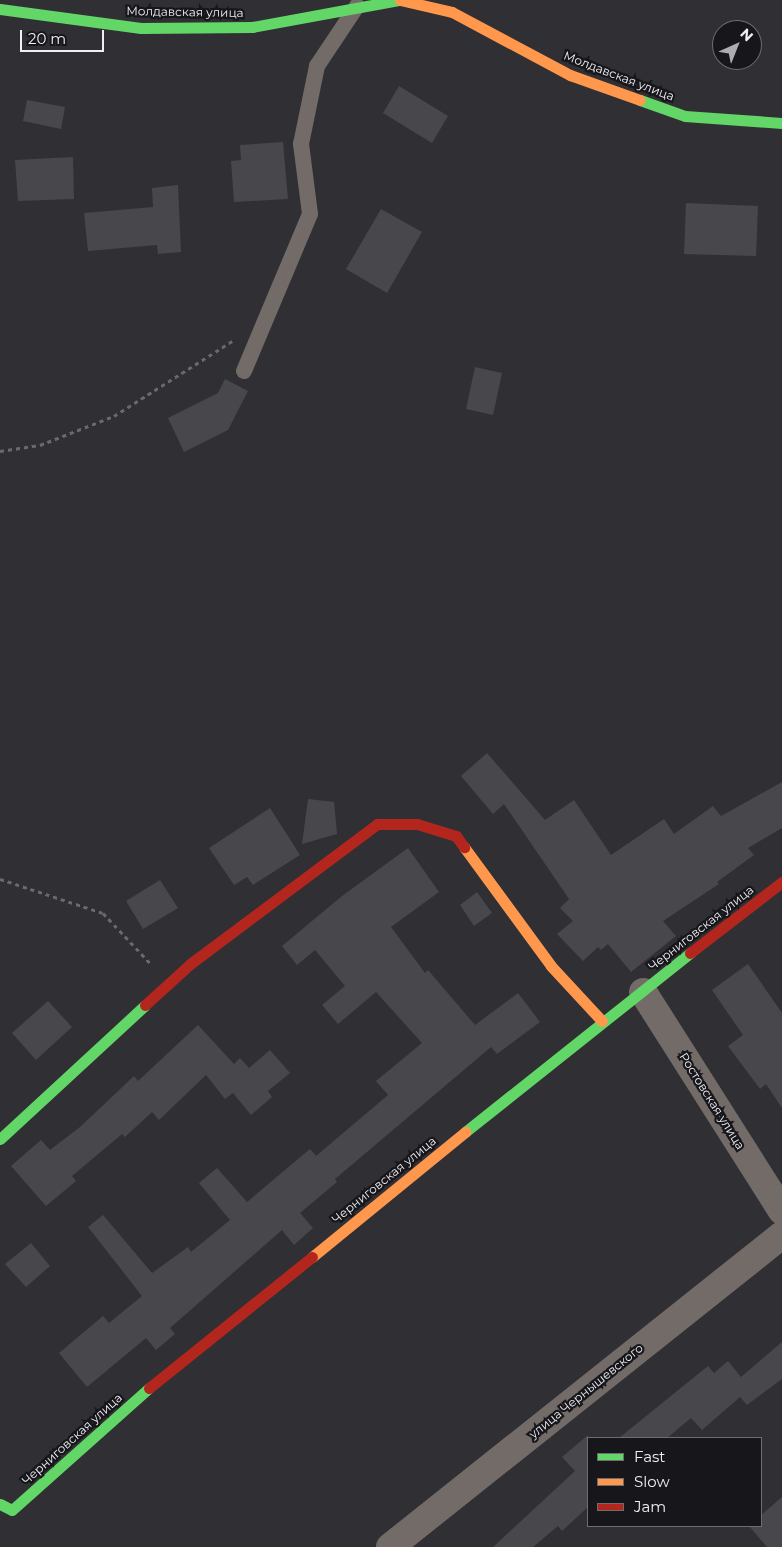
<!DOCTYPE html>
<html>
<head>
<meta charset="utf-8">
<style>
  body { margin:0 }
  #map { position:relative; width:782px; height:1547px; overflow:hidden; background:#2f2f34; font-family:Montserrat,sans-serif }
  div>[style] { position:absolute }
  .building>* { inset:0; background:#48484c }
  .path>* { height:3px; margin-top:-1.5px; transform-origin:0; background:repeating-linear-gradient(90deg,#6c6968 0 4px,transparent 0 8px) }
  .lane>* { height:16px; margin:-8px; padding:0 8px; transform-origin:8px; border-radius:8px; background:#726b68 }
  .street>* { height:28px; margin:-14px; padding:0 14px; transform-origin:14px; border-radius:14px; background:#726b68 }
  .fast>* { height:11px; margin:-5.5px; padding:0 5.5px; transform-origin:5.5px; border-radius:5.5px; background:#63d668 }
  .slow>* { height:11px; margin:-5.5px; padding:0 5.5px; transform-origin:5.5px; border-radius:5.5px; background:#ff974d }
  .jam>* { height:11px; margin:-5.5px; padding:0 5.5px; transform-origin:5.5px; border-radius:5.5px; background:#b3261e }
  span { translate:-50% -50%; white-space:nowrap; text-align:center; line-height:1.15; -webkit-text-stroke:4.5px #17161a; paint-order:stroke }
  .street-label { font-size:12px; color:#f0eff4 }
  .legend { position:absolute; left:587px; top:1437px; width:175px; height:90px; box-sizing:border-box; background:#17161a; border:1px solid #6e6d71; margin:0; padding:6px 9px; list-style:none; font-size:15px; color:#f0eff4 }
  .legend li { display:flex; align-items:center; gap:10px; height:25px }
  .legend b { width:25px; border:1px solid #6e6d71 }
  .north { position:absolute; left:712px; top:20px; width:50px; height:50px; box-sizing:border-box; background:#17161a; border:1px solid #6e6d71; border-radius:50%; rotate:44deg; font-size:14px; font-weight:700; line-height:20px; text-align:center; color:#f0eff4 }
  .north::after { content:''; display:block; margin:auto; width:18px; height:22px; background:#acacb1; clip-path:polygon(50% 0,100% 100%,50% 72%,0 100%) }
  .scale { position:absolute; left:20px; top:30px; width:84px; height:22px; box-sizing:border-box; border:2px solid #f0eff4; border-top:0; padding-left:6px; font-size:15px; line-height:18px; white-space:nowrap; color:#f0eff4; -webkit-text-stroke:4px #17161a; paint-order:stroke }
</style>
</head>
<body>
<div id="map">
  <div class="building">
    <div style="clip-path:polygon(399px 86px,448px 116px,432px 143px,383px 113px)"></div>
    <div style="clip-path:polygon(27px 100px,65px 107px,61px 129px,23px 121px)"></div>
    <div style="clip-path:polygon(283px 142px,288px 199px,234px 202px,231px 161px,241px 160px,240px 145px)"></div>
    <div style="clip-path:polygon(73px 157px,74px 199px,18px 201px,15px 160px)"></div>
    <div style="clip-path:polygon(178px 185px,181px 252px,158px 254px,157px 245px,88px 251px,84px 213px,153px 207px,152px 188px)"></div>
    <div style="clip-path:polygon(686px 203px,758px 206px,756px 256px,684px 254px)"></div>
    <div style="clip-path:polygon(381px 209px,422px 232px,387px 293px,346px 269px)"></div>
    <div style="clip-path:polygon(475px 367px,502px 373px,493px 415px,466px 409px)"></div>
    <div style="clip-path:polygon(225px 379px,248px 391px,228px 430px,184px 452px,168px 418px,218px 393px)"></div>
    <div style="clip-path:polygon(487px 753px,545px 820px,574px 800px,611px 855px,664px 819px,674px 834px,713px 806px,721px 816px,782px 782px,782px 828px,748px 848px,754px 855px,717px 882px,719px 884px,663px 921px,676px 936px,631px 972px,608px 944px,601px 950px,598px 947px,583px 961px,557px 934px,573px 921px,560px 908px,569px 899px,504px 804px,493px 814px,461px 776px)"></div>
    <div style="clip-path:polygon(308px 799px,334px 802px,337px 834px,302px 844px)"></div>
    <div style="clip-path:polygon(270px 808px,300px 855px,253px 885px,247px 877px,234px 885px,209px 848px)"></div>
    <div style="clip-path:polygon(408px 848px,439px 892px,391px 927px,425px 973px,428px 970px,475px 1025px,518px 993px,540px 1022px,497px 1054px,491px 1047px,335px 1179px,337px 1182px,300px 1213px,313px 1228px,294px 1245px,282px 1230px,170px 1328px,175px 1334px,156px 1350px,146px 1338px,87px 1387px,59px 1353px,103px 1316px,109px 1323px,142px 1296px,88px 1227px,103px 1215px,152px 1273px,188px 1247px,191px 1252px,230px 1220px,199px 1183px,217px 1168px,247px 1202px,310px 1149px,316px 1156px,388px 1095px,376px 1081px,422px 1043px,376px 992px,338px 1024px,322px 1005px,345px 986px,315px 950px,297px 965px,282px 946px,342px 896px)"></div>
    <div style="clip-path:polygon(160px 880px,178px 908px,143px 929px,126px 901px)"></div>
    <div style="clip-path:polygon(477px 892px,492px 913px,474px 926px,460px 905px)"></div>
    <div style="clip-path:polygon(748px 964px,782px 1013px,782px 1108px,766px 1084px,760px 1089px,728px 1046px,743px 1035px,712px 990px)"></div>
    <div style="clip-path:polygon(48px 1001px,72px 1027px,36px 1060px,12px 1033px)"></div>
    <div style="clip-path:polygon(198px 1025px,234px 1064px,240px 1058px,249px 1068px,270px 1050px,290px 1073px,268px 1091px,272px 1097px,251px 1115px,233px 1093px,225px 1099px,206px 1075px,159px 1120px,152px 1112px,125px 1137px,122px 1134px,72px 1176px,76px 1181px,46px 1206px,11px 1166px,41px 1140px,50px 1150px,80px 1127px,134px 1076px,138px 1081px)"></div>
    <div style="clip-path:polygon(31px 1243px,50px 1266px,26px 1287px,5px 1264px)"></div>
    <div style="clip-path:polygon(782px 1342px,782px 1379px,747px 1405px,740px 1397px,702px 1430px,691px 1418px,667px 1438px,619px 1438px,708px 1366px,714px 1373px,728px 1361px,741px 1377px)"></div>
    <div style="clip-path:polygon(588px 1435px,588px 1507px,562px 1531px,558px 1526px,533px 1547px,493px 1547px,575px 1471px,562px 1457px)"></div>
    <div style="clip-path:polygon(782px 1497px,782px 1547px,767px 1547px,749px 1526px,761px 1526px,761px 1515px)"></div>
  </div>
  <div class="path">
    <div style="left:0;top:451px;width:40px;rotate:-8.5deg"></div>
    <div style="left:40px;top:445px;width:79px;rotate:-21.4deg"></div>
    <div style="left:114px;top:416px;width:140px;rotate:-32.4deg"></div>
    <div style="left:0;top:879px;width:108px;rotate:18.3deg"></div>
    <div style="left:103px;top:913px;width:69px;rotate:46.8deg"></div>
  </div>
  <div class="lane">
    <div style="left:244px;top:371px;width:170px;rotate:-67.2deg"></div>
    <div style="left:310px;top:214px;width:71px;rotate:-97.3deg"></div>
    <div style="left:301px;top:144px;width:80px;rotate:-78.4deg"></div>
    <div style="left:317px;top:66px;width:72px;rotate:-56.3deg"></div>
  </div>
  <div class="street">
    <div style="left:643px;top:992px;width:259px;rotate:57.6deg"></div>
    <div style="left:390px;top:1547px;width:501px;rotate:-38.52deg"></div>
  </div>
  <div class="fast">
    <div style="left:0;top:9px;width:142px;rotate:7.7deg"></div>
    <div style="left:141px;top:28px;width:111px;rotate:-0.5deg"></div>
    <div style="left:252px;top:27px;width:149px;rotate:-10.4deg"></div>
    <div style="left:640px;top:100px;width:48px;rotate:19.6deg"></div>
    <div style="left:685px;top:116px;width:97px;rotate:4.1deg"></div>
    <div style="left:465px;top:1132px;width:288px;rotate:-38.5deg"></div>
    <div style="left:0;top:1139px;width:197px;rotate:-42.7deg"></div>
    <div style="left:0;top:1504px;width:13px;rotate:27deg"></div>
    <div style="left:12px;top:1510px;width:183px;rotate:-41.7deg"></div>
  </div>
  <div class="slow">
    <div style="left:400px;top:0;width:53px;rotate:13deg"></div>
    <div style="left:452px;top:12px;width:134px;rotate:28.1deg"></div>
    <div style="left:570px;top:75px;width:74px;rotate:19.7deg"></div>
    <div style="left:464px;top:847px;width:147px;rotate:53.8deg"></div>
    <div style="left:551px;top:966px;width:75px;rotate:47.2deg"></div>
    <div style="left:312px;top:1257px;width:198px;rotate:-39.2deg"></div>
  </div>
  <div class="jam">
    <div style="left:690px;top:953px;width:116px;rotate:-37.7deg"></div>
    <div style="left:145px;top:1005px;width:61px;rotate:-42.3deg"></div>
    <div style="left:190px;top:964px;width:234px;rotate:-36.8deg"></div>
    <div style="left:377px;top:824px;width:40px"></div>
    <div style="left:417px;top:824px;width:41px;rotate:17.1deg"></div>
    <div style="left:456px;top:836px;width:14px;rotate:54deg"></div>
    <div style="left:149px;top:1388px;width:209px;rotate:-38.8deg"></div>
  </div>
  <div class="street-label">
    <span style="left:185px;top:12px;rotate:1deg">Молдавская улица</span>
    <span style="left:619px;top:76px;rotate:21deg">Молдавская улица</span>
    <span style="left:701px;top:928px;rotate:-38deg">Черниговская улица</span>
    <span style="left:712px;top:1101px;rotate:58deg">Ростовская улица</span>
    <span style="left:384px;top:1180px;rotate:-39deg">Черниговская улица</span>
    <span style="left:586px;top:1391px;rotate:-39deg">улица Чернышевского</span>
    <span style="left:72px;top:1439px;rotate:-42deg">Черниговская улица</span>
  </div>
  <ul class="legend">
  <li><b style="height:6px;background:#63d668"></b>Fast</li>
  <li><b style="height:6px;background:#ff974d"></b>Slow</li>
  <li><b style="height:6px;background:#b3261e"></b>Jam</li>
  </ul>
  <div class="north">N</div>
  <div class="scale">20 m</div>
</div>
</body>
</html>
